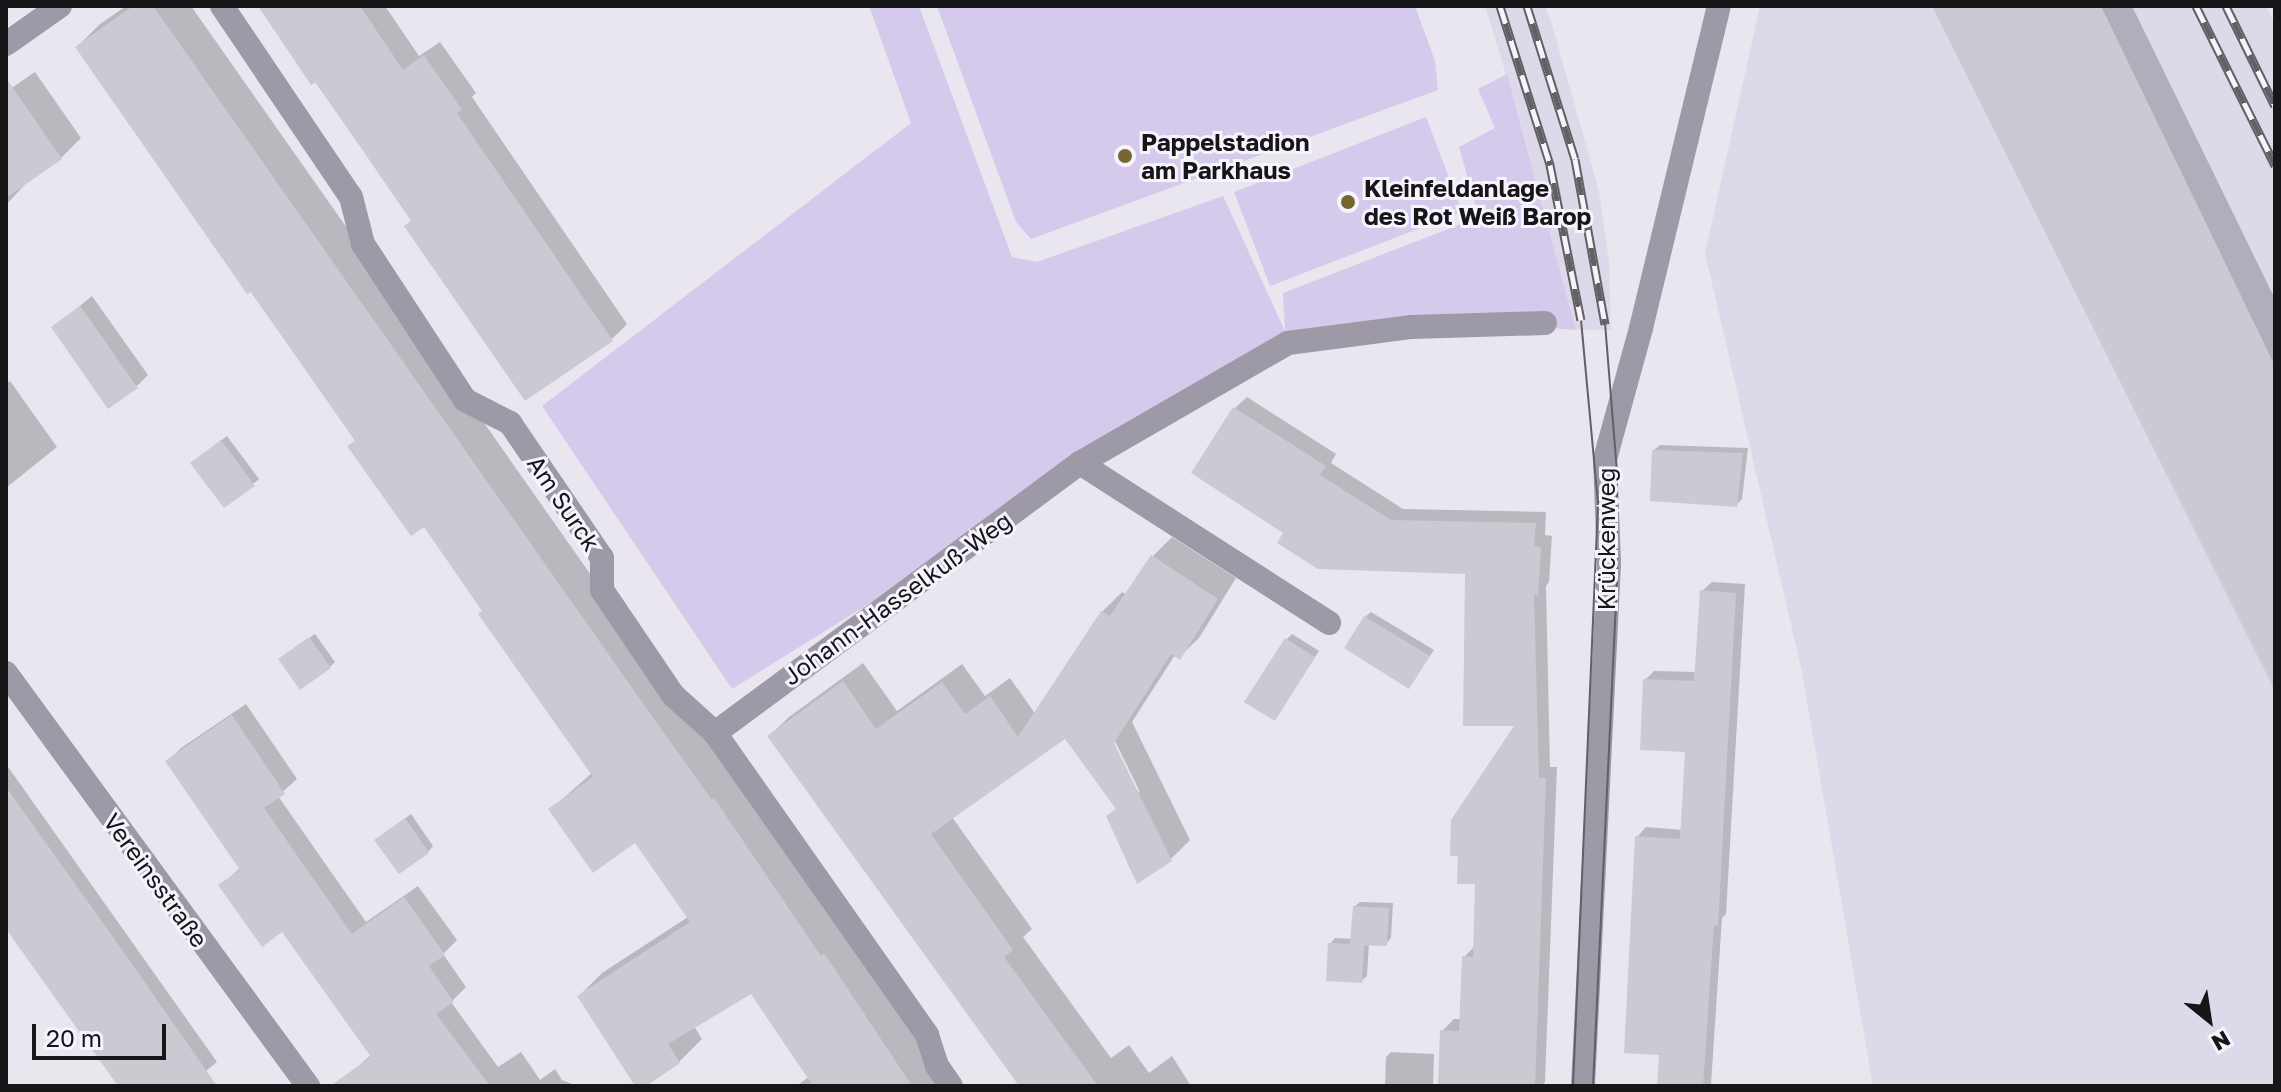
<!DOCTYPE html>
<html>
<head>
<meta charset="utf-8">
<style>
  body { margin:0 }
  #map { position:relative; width:2281px; height:1092px; overflow:hidden; background:#e9e6ef; font-family:"Golos Text",sans-serif }
  div>[style] { position:absolute }
  .built>* { inset:0; background:#ded9e9 }
  .green>* { inset:0; background:#d5caec }
  .shadow>* { inset:0; background:#0003 }
  .building>* { inset:0; background:#ccc9d2 }
  .street>* { height:24px; margin:-12px; padding:0 12px; transform-origin:12px; border-radius:12px; background:#9d99a7 }
  .tram>* { height:2px; margin:-1px; padding:0 1px; transform-origin:1px; border-radius:1px; background:#616065 }
  .rail>* { height:9px; margin-top:-4.5px; transform-origin:0; background:repeating-linear-gradient(90deg,#f6f3fc 0 18px,#616065 0 36px); box-sizing:border-box; border-block:2px solid #616065 }
  .dots>* { width:22px; height:22px; translate:-50% -50%; box-sizing:border-box; border:4px solid #f6f3fc; border-radius:50% }
  span { translate:-50% -50%; white-space:nowrap; text-align:center; line-height:1.15; -webkit-text-stroke:6px #f6f3fc; paint-order:stroke }
  .poi-label { font-size:24px; color:#161518; font-weight:700 }
  .left { translate:0 -50%; text-align:left }
  .street-label { font-size:24px; color:#161518 }
  .frame { position:absolute; inset:0; border:8px solid #161518; pointer-events:none }
  .north { position:absolute; left:2169px; top:980px; width:80px; height:80px; -webkit-text-stroke:6px #f6f3fc; paint-order:stroke; rotate:150deg; font-size:22px; font-weight:700; line-height:32px; text-align:center; color:#161518 }
  .north::after { content:''; display:block; margin:auto; width:28px; height:36px; background:#161518; clip-path:polygon(50% 0,100% 100%,50% 72%,0 100%) }
  .scale { position:absolute; left:32px; top:1024px; width:134px; height:36px; box-sizing:border-box; border:4px solid #161518; border-top:0; padding-left:10px; font-size:24px; line-height:28px; white-space:nowrap; color:#161518; -webkit-text-stroke:6px #f6f3fc; paint-order:stroke }
</style>
</head>
<body>
<div id="map">
  <div class="built">
    <div style="clip-path:polygon(1485px 6px,1545px 6px,1551px 21px,1599px 191px,1609px 262px,1611px 330px,1576px 330px,1519px 117px)"></div>
    <div style="clip-path:polygon(1760px 6px,2266px 6px,2275px 24px,2275px 1086px,1873px 1086px,1802px 672px,1705px 253px)"></div>
  </div>
  <div class="green">
    <div style="clip-path:polygon(869px 6px,919px 6px,1012px 257px,1037px 262px,1223px 196px,1285px 331px,1283px 293px,1479px 217px,1459px 147px,1495px 128px,1478px 89px,1507px 74px,1576px 330px,1498px 324px,1288px 343px,732px 689px,542px 406px,911px 123px)"></div>
    <div style="clip-path:polygon(937px 6px,1415px 6px,1435px 61px,1438px 90px,1031px 239px,1016px 222px)"></div>
    <div style="clip-path:polygon(1426px 117px,1462px 212px,1270px 286px,1234px 192px)"></div>
  </div>
  <div class="shadow">
    <div style="clip-path:polygon(126px 6px,191px 6px,683px 706px,848px 932px,946px 1086px,796px 1086px,809px 1077px,752px 991px,694px 1026px,702px 1039px,679px 1062px,637px 1086px,579px 996px,602px 973px,688px 917px,636px 840px,551px 809px,593px 772px,424px 525px,356px 440px,77px 47px,100px 24px)"></div>
    <div style="clip-path:polygon(262px 6px,385px 6px,419px 56px,440px 42px,476px 93px,472px 97px,627px 324px,612px 339px,412px 220px)"></div>
    <div style="clip-path:polygon(1936px 6px,2132px 6px,2275px 299px,2275px 688px)"></div>
    <div style="clip-path:polygon(35px 72px,81px 138px,61px 158px,28px 181px,6px 205px,6px 92px)"></div>
    <div style="clip-path:polygon(92px 296px,148px 375px,136px 387px,54px 327px)"></div>
    <div style="clip-path:polygon(10px 381px,57px 447px,6px 488px,6px 384px)"></div>
    <div style="clip-path:polygon(1247px 397px,1336px 454px,1331px 463px,1403px 509px,1546px 512px,1545px 535px,1552px 536px,1549px 582px,1546px 586px,1550px 767px,1557px 767px,1545px 1082px,1541px 1086px,1440px 1086px,1442px 1031px,1454px 1019px,1462px 1019px,1464px 957px,1475px 946px,1518px 724px,1467px 572px,1286px 532px,1235px 408px)"></div>
    <div style="clip-path:polygon(227px 436px,259px 479px,253px 484px,198px 458px)"></div>
    <div style="clip-path:polygon(1660px 445px,1748px 448px,1742px 499px,1736px 505px,1654px 450px)"></div>
    <div style="clip-path:polygon(evenodd,1172px 537px,1236px 578px,1199px 638px,1179px 657px,1175px 655px,1132px 722px,1190px 840px,1170px 860px,1118px 808px,1065px 736px,952px 817px,1032px 929px,1023px 937px,1111px 1058px,1129px 1045px,1149px 1073px,1172px 1056px,1191px 1086px,1022px 1086px,769px 736px,789px 717px,863px 663px,897px 711px,962px 664px,985px 696px,1010px 678px,1036px 715px,1102px 612px,1122px 592px,1127px 595px,1152px 557px,1172px 537px,1111px 733px,1140px 792px,1140px 793px,1133px 786px,1108px 735px,1111px 733px)"></div>
    <div style="clip-path:polygon(1712px 582px,1745px 584px,1726px 914px,1722px 918px,1711px 1085px,1659px 1086px,1661px 1053px,1637px 837px,1646px 827px,1683px 830px,1687px 750px,1645px 680px,1654px 671px,1697px 672px,1702px 591px)"></div>
    <div style="clip-path:polygon(1371px 612px,1434px 650px,1409px 686px,1365px 617px)"></div>
    <div style="clip-path:polygon(315px 634px,335px 662px,330px 667px,286px 654px)"></div>
    <div style="clip-path:polygon(1292px 634px,1319px 651px,1275px 719px,1287px 639px)"></div>
    <div style="clip-path:polygon(246px 704px,297px 779px,278px 796px,366px 922px,418px 886px,457px 940px,443px 954px,466px 987px,451px 1002px,498px 1067px,521px 1052px,540px 1080px,555px 1069px,562px 1080px,577px 1086px,364px 1086px,353px 1071px,371px 1055px,282px 930px,221px 885px,240px 868px,168px 761px,181px 748px)"></div>
    <div style="clip-path:polygon(6px 764px,217px 1062px,188px 1086px,121px 1086px,6px 925px)"></div>
    <div style="clip-path:polygon(411px 814px,433px 846px,428px 852px,382px 835px)"></div>
    <div style="clip-path:polygon(1360px 902px,1393px 903px,1391px 938px,1386px 944px,1369px 943px,1367px 976px,1361px 981px,1330px 944px,1335px 938px,1353px 939px,1354px 907px)"></div>
    <div style="clip-path:polygon(1391px 1052px,1434px 1054px,1433px 1086px,1385px 1086px,1386px 1057px)"></div>
  </div>
  <div class="building">
    <div style="clip-path:polygon(133px 6px,153px 6px,661px 729px,712px 800px,714px 798px,821px 956px,824px 953px,912px 1086px,813px 1086px,751px 994px,668px 1044px,680px 1063px,646px 1086px,635px 1086px,577px 996px,690px 922px,635px 843px,593px 873px,548px 809px,593px 777px,478px 614px,482px 611px,424px 527px,411px 536px,347px 446px,355px 441px,251px 292px,247px 294px,75px 47px)"></div>
    <div style="clip-path:polygon(258px 6px,360px 6px,403px 70px,424px 55px,462px 110px,457px 113px,613px 341px,525px 401px,404px 226px,411px 221px,316px 82px,311px 85px)"></div>
    <div style="clip-path:polygon(1932px 6px,2101px 6px,2275px 366px,2275px 691px)"></div>
    <div style="clip-path:polygon(6px 78px,62px 159px,6px 198px)"></div>
    <div style="clip-path:polygon(80px 306px,138px 388px,108px 409px,51px 327px)"></div>
    <div style="clip-path:polygon(1233px 407px,1326px 466px,1320px 475px,1391px 520px,1536px 523px,1534px 546px,1541px 547px,1538px 596px,1534px 594px,1539px 778px,1546px 778px,1535px 1086px,1438px 1086px,1440px 1030px,1459px 1031px,1462px 956px,1473px 957px,1475px 884px,1457px 884px,1458px 856px,1450px 856px,1451px 820px,1514px 726px,1463px 726px,1465px 574px,1318px 569px,1277px 543px,1283px 533px,1191px 473px)"></div>
    <div style="clip-path:polygon(221px 440px,255px 486px,224px 508px,190px 463px)"></div>
    <div style="clip-path:polygon(1652px 450px,1743px 453px,1737px 507px,1650px 501px)"></div>
    <div style="clip-path:polygon(1151px 555px,1218px 599px,1180px 660px,1171px 654px,1114px 743px,1172px 861px,1137px 884px,1106px 816px,1116px 809px,1065px 739px,931px 834px,1013px 950px,1004px 957px,1098px 1086px,1019px 1086px,767px 736px,843px 681px,876px 729px,942px 682px,965px 714px,990px 696px,1018px 737px,1101px 611px,1110px 616px)"></div>
    <div style="clip-path:polygon(1700px 590px,1736px 593px,1718px 926px,1714px 925px,1703px 1086px,1657px 1086px,1659px 1055px,1624px 1053px,1635px 836px,1680px 839px,1685px 752px,1640px 750px,1643px 679px,1694px 681px)"></div>
    <div style="clip-path:polygon(1364px 616px,1430px 656px,1409px 689px,1344px 648px)"></div>
    <div style="clip-path:polygon(309px 637px,331px 668px,300px 690px,278px 659px)"></div>
    <div style="clip-path:polygon(1285px 638px,1315px 657px,1275px 721px,1244px 702px)"></div>
    <div style="clip-path:polygon(232px 715px,285px 794px,264px 808px,352px 934px,404px 897px,445px 955px,429px 966px,454px 1002px,436px 1014px,490px 1086px,330px 1086px,371px 1057px,282px 932px,262px 947px,218px 885px,240px 870px,165px 761px)"></div>
    <div style="clip-path:polygon(6px 787px,111px 934px,217px 1086px,118px 1086px,6px 929px)"></div>
    <div style="clip-path:polygon(405px 818px,429px 853px,399px 874px,374px 840px)"></div>
    <div style="clip-path:polygon(1353px 906px,1389px 908px,1387px 946px,1356px 945px,1364px 945px,1362px 983px,1326px 981px,1328px 943px,1350px 944px)"></div>
  </div>
  <div class="street">
    <div style="left:222px;top:6px;width:230px;rotate:56deg"></div>
    <div style="left:351px;top:197px;width:49px;rotate:75.7deg"></div>
    <div style="left:363px;top:244px;width:186px;rotate:56.8deg"></div>
    <div style="left:465px;top:400px;width:51px;rotate:27.1deg"></div>
    <div style="left:510px;top:423px;width:163px;rotate:55.7deg"></div>
    <div style="left:602px;top:558px;width:32px;rotate:90deg"></div>
    <div style="left:602px;top:590px;width:127px;rotate:55.9deg"></div>
    <div style="left:673px;top:695px;width:57px;rotate:42.1deg"></div>
    <div style="left:715px;top:733px;width:369px;rotate:54.9deg"></div>
    <div style="left:927px;top:1035px;width:33px;rotate:72deg"></div>
    <div style="left:937px;top:1066px;width:24px;rotate:55deg"></div>
    <div style="left:6px;top:44px;width:66px;rotate:-35.1deg"></div>
    <div style="left:1080px;top:463px;width:296px;rotate:32.7deg"></div>
    <div style="left:6px;top:673px;width:512px;rotate:53.82deg"></div>
    <div style="left:715px;top:733px;width:454px;rotate:-36.5deg"></div>
    <div style="left:1080px;top:463px;width:240px;rotate:-30deg"></div>
    <div style="left:1288px;top:343px;width:125px;rotate:-7.4deg"></div>
    <div style="left:1412px;top:327px;width:133px;rotate:-1.7deg"></div>
    <div style="left:1583px;top:1086px;width:524px;rotate:-87.15deg"></div>
    <div style="left:1609px;top:563px;width:104px;rotate:-92.2deg"></div>
    <div style="left:1605px;top:459px;width:136px;rotate:-74.6deg"></div>
    <div style="left:1641px;top:328px;width:331px;rotate:-76.4deg"></div>
  </div>
  <div class="tram">
    <div style="left:1573px;top:1086px;width:584px;rotate:-87.54deg"></div>
    <div style="left:1598px;top:503px;width:184px;rotate:-95.3deg"></div>
    <div style="left:1593px;top:1086px;width:506px;rotate:-87.28deg"></div>
    <div style="left:1617px;top:581px;width:109px;rotate:-90deg"></div>
    <div style="left:1617px;top:472px;width:148px;rotate:-94.6deg"></div>
  </div>
  <div class="rail">
    <div style="left:1500px;top:6px;width:167px;rotate:72.5deg"></div>
    <div style="left:1550px;top:165px;width:158px;rotate:78.7deg"></div>
    <div style="left:1527px;top:6px;width:160px;rotate:72.6deg"></div>
    <div style="left:1575px;top:159px;width:168px;rotate:79.7deg"></div>
    <div style="left:2196px;top:6px;width:178px;rotate:63.6deg"></div>
    <div style="left:2226px;top:6px;width:111px;rotate:63.9deg"></div>
  </div>
  <div class="dots">
    <div style="left:1125px;top:156px;background:#776533"></div>
    <div style="left:1348px;top:202px;background:#776533"></div>
  </div>
  <div class="poi-label">
    <span class="left" style="left:1141px;top:156px">Pappelstadion<br>am Parkhaus</span>
    <span class="left" style="left:1364px;top:202px">Kleinfeldanlage<br>des Rot Weiß Barop</span>
  </div>
  <div class="street-label">
    <span style="left:564px;top:503px;rotate:56deg">Am Surck</span>
    <span style="left:1606px;top:539px;rotate:-90deg">Krückenweg</span>
    <span style="left:897px;top:598px;rotate:-36deg">Johann-Hasselkuß-Weg</span>
    <span style="left:156px;top:880px;rotate:54deg">Vereinsstraße</span>
  </div>
  <div class="frame"></div>
  <div class="north">N</div>
  <div class="scale">20 m</div>
</div>
</body>
</html>
